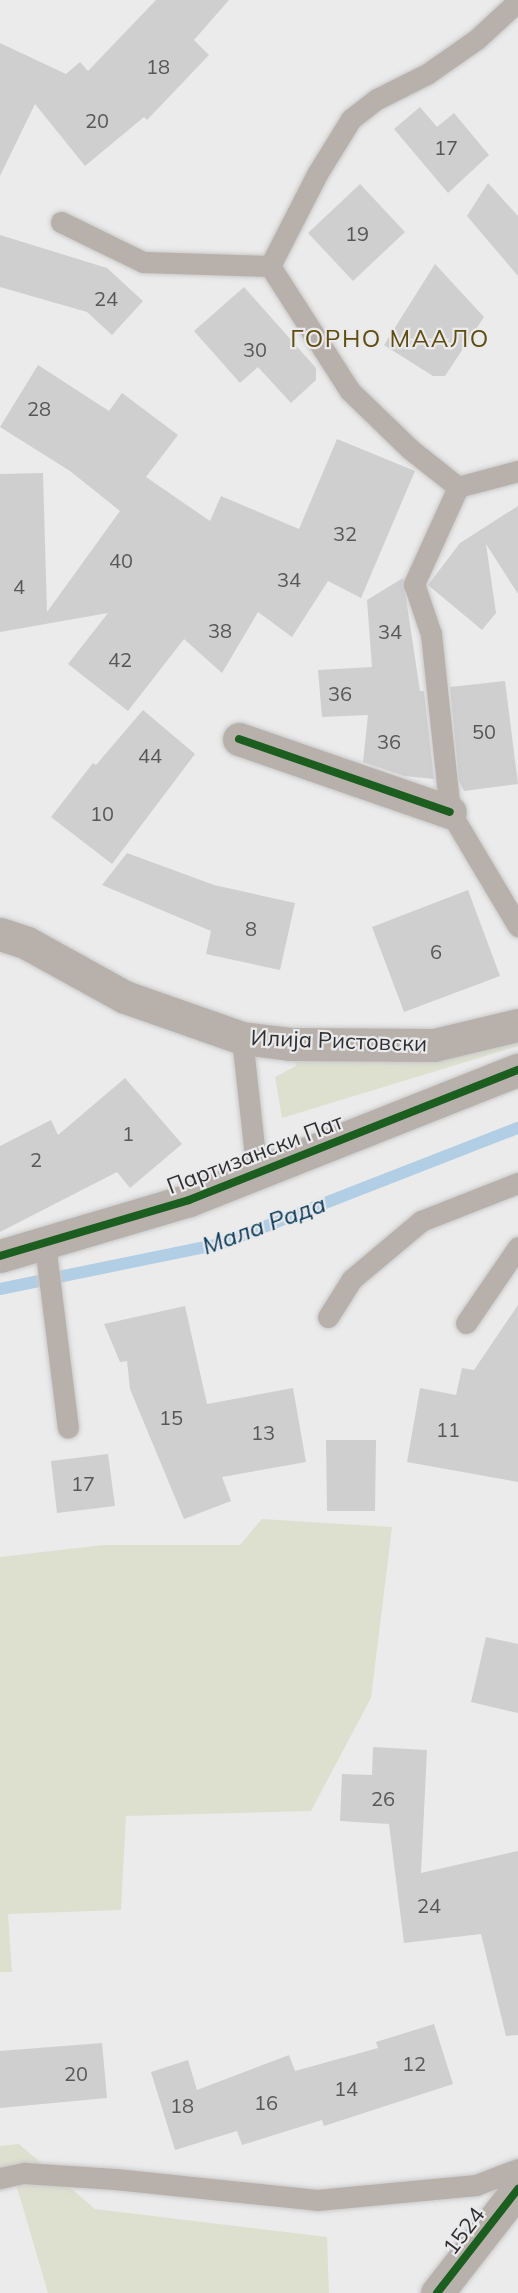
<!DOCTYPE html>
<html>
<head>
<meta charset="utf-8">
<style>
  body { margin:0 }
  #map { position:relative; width:518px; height:2293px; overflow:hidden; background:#ebebeb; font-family:Mulish,sans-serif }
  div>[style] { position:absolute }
  .green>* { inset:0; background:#dde0cf }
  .stream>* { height:12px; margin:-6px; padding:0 6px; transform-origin:6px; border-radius:6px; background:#b2cee4 }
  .building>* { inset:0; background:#cfcfcf }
  .roads { filter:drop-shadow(0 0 2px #c9c9c9) drop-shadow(0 0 2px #c9c9c9) }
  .lane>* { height:21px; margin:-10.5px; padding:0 10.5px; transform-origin:10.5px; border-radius:10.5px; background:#b8b0aa }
  .street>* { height:33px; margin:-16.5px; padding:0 16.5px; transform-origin:16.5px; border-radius:16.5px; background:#b8b0aa }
  .cycleway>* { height:8px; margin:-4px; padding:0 4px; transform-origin:4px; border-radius:4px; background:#1b5e20 }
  span { translate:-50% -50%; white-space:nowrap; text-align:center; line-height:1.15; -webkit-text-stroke:4.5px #eaeaec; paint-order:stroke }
  .number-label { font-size:20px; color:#575758 }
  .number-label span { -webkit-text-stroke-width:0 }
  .street-label { font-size:22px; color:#2f2f30 }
  .neighbourhood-label { font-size:24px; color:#5f4d0f; letter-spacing:1.5px }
  .water-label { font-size:24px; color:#073957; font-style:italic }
</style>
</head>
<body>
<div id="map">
  <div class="green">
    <div style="clip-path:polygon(518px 1025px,518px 1046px,282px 1118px,275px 1077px,296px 1066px,290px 1044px)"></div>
    <div style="clip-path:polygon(262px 1519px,392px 1527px,371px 1698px,311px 1811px,126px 1816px,121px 1910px,8px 1914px,12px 1972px,0 1972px,0 1557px,103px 1545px,240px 1545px)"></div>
    <div style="clip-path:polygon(19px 2144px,95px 2209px,327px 2237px,329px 2293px,48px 2293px,16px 2184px,0 2192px,0 2146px)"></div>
  </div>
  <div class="stream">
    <div style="left:0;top:1289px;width:225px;rotate:-11.6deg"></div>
    <div style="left:220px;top:1244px;width:320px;rotate:-21.3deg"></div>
  </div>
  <div class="building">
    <div style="clip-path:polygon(156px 0,229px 0,194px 40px,209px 55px,147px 120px,144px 117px,85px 166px,35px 104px,0 176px,0 43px,66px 74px,80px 62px,88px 71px)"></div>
    <div style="clip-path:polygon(420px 107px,437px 127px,454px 113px,489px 155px,448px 193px,394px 129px)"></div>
    <div style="clip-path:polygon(488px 183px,518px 216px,518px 276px,467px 216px)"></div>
    <div style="clip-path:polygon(360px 184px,405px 232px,353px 281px,308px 233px)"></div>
    <div style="clip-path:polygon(0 235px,107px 268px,143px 301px,112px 335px,87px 312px,0 287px)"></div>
    <div style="clip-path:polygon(435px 264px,484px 317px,445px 376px,433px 376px,384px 345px)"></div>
    <div style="clip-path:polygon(244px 287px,316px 368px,316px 380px,291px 403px,258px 367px,240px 383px,194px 331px)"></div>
    <div style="clip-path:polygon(38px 365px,109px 411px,122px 393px,178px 435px,146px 477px,210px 521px,221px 496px,299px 529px,337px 439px,415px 471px,361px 598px,328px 581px,292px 637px,258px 612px,222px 673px,184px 639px,128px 711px,68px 664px,108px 613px,0 632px,0 474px,43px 473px,47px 612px,120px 511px,70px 471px,0 427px)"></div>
    <div style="clip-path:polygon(518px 506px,518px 594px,486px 544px,496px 613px,482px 630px,428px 585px,460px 543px)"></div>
    <div style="clip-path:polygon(403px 578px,420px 691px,424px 691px,434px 779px,404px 776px,363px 762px,368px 715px,322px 717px,318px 670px,372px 667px,367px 600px)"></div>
    <div style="clip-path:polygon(505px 681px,518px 784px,464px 791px,459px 781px,450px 687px)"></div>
    <div style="clip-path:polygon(143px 710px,195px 754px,112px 864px,51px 817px,93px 763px,96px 765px)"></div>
    <div style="clip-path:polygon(127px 853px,214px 885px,295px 903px,280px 970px,206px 954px,211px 931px,102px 885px)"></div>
    <div style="clip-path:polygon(468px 890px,500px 976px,404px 1012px,372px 927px)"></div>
    <div style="clip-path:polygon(125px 1078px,182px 1144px,130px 1188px,117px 1172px,0 1232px,0 1146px,51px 1120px,58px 1135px)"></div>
    <div style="clip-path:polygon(518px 1305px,518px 1482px,407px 1462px,420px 1388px,456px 1395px,462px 1368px,474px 1370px)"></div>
    <div style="clip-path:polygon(185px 1306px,207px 1404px,293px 1388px,306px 1462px,222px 1477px,231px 1501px,184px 1519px,130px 1389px,127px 1361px,120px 1362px,104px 1324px)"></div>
    <div style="clip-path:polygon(326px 1440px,376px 1440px,375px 1511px,327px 1511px)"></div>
    <div style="clip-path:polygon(108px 1454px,115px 1506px,57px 1513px,51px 1461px)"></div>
    <div style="clip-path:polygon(486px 1637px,518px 1644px,518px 1713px,471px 1702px)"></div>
    <div style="clip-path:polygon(373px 1747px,427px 1750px,421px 1873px,518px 1851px,518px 2035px,506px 2036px,481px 1934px,404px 1943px,389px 1824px,340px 1821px,342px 1774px,372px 1775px)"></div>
    <div style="clip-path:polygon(434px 2024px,453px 2084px,324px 2126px,322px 2120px,242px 2145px,237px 2131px,175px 2150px,151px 2072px,188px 2060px,197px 2090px,289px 2055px,295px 2071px,378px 2048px,376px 2042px)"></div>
    <div style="clip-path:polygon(102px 2043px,107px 2098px,0 2108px,0 2051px)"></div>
  </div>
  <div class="roads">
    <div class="lane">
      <div style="left:61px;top:222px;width:91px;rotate:26deg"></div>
      <div style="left:143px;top:262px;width:127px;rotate:1.8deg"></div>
      <div style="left:270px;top:266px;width:103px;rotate:-62.9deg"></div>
      <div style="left:317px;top:174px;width:65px;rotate:-58.3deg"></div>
      <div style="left:351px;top:119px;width:33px;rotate:-38deg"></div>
      <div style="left:377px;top:99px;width:56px;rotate:-26.6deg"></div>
      <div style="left:427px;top:74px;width:61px;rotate:-35deg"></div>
      <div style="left:477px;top:39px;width:56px;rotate:-42.8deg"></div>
      <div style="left:270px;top:266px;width:148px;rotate:57.4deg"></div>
      <div style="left:350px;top:391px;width:83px;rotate:44deg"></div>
      <div style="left:410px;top:449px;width:61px;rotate:38.4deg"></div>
      <div style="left:518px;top:471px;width:62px;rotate:165.1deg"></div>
      <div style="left:458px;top:487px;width:107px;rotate:114.4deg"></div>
      <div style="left:414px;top:584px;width:53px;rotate:71.2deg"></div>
      <div style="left:431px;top:634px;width:179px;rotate:83.9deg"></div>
      <div style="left:450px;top:812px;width:133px;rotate:59.2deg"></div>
      <div style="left:242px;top:1038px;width:137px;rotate:83.7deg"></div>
      <div style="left:45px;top:1244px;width:185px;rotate:82.9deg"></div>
      <div style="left:328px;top:1317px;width:45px;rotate:-57.7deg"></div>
      <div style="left:352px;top:1279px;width:90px;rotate:-40deg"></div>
      <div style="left:421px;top:1221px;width:104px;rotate:-21.4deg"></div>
      <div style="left:466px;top:1323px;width:92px;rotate:-55.6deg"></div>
      <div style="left:0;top:2178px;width:25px;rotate:-12deg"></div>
      <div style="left:24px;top:2173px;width:91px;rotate:3.8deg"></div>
      <div style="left:115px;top:2179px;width:203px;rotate:5.9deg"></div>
      <div style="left:317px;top:2200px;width:160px;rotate:-5.4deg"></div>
      <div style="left:476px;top:2185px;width:45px;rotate:-20.9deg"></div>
    </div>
    <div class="street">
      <div style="left:239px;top:739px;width:223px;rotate:19.1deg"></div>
      <div style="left:0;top:934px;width:28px;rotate:18deg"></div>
      <div style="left:27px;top:943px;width:112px;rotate:28.9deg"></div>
      <div style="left:125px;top:997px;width:124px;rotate:19.3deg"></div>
      <div style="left:242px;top:1038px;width:48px;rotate:7.1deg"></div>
      <div style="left:290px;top:1044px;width:144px;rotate:0.4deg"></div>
      <div style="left:434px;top:1045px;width:86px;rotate:-13.4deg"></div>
      <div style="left:0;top:1256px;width:197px;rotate:-16.5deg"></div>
      <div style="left:189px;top:1200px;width:354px;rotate:-21.6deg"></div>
      <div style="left:437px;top:2293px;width:132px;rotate:-52.1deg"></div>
    </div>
  </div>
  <div class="cycleway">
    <div style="left:239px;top:739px;width:223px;rotate:19.1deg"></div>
    <div style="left:0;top:1256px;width:197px;rotate:-16.5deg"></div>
    <div style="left:189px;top:1200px;width:354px;rotate:-21.6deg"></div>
    <div style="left:437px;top:2293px;width:132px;rotate:-52.1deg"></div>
  </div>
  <div class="number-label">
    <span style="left:158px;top:66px">18</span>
    <span style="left:97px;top:120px">20</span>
    <span style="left:446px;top:147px">17</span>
    <span style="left:357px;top:233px">19</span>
    <span style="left:106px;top:298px">24</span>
    <span style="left:255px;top:349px">30</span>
    <span style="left:39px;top:408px">28</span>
    <span style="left:345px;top:533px">32</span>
    <span style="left:121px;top:560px">40</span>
    <span style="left:289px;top:579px">34</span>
    <span style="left:19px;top:586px">4</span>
    <span style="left:220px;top:630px">38</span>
    <span style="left:390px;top:631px">34</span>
    <span style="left:120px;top:659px">42</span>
    <span style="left:340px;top:693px">36</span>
    <span style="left:484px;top:731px">50</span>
    <span style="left:389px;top:741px">36</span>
    <span style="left:150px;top:755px">44</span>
    <span style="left:102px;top:813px">10</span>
    <span style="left:251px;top:928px">8</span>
    <span style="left:436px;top:951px">6</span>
    <span style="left:128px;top:1133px">1</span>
    <span style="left:36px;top:1159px">2</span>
    <span style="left:171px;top:1417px">15</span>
    <span style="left:448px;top:1429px">11</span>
    <span style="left:263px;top:1432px">13</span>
    <span style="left:83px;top:1483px">17</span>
    <span style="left:383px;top:1798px">26</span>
    <span style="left:429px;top:1905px">24</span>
    <span style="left:414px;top:2063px">12</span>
    <span style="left:76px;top:2073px">20</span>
    <span style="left:346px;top:2088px">14</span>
    <span style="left:266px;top:2102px">16</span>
    <span style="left:182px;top:2105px">18</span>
  </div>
  <div class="street-label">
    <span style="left:339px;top:1041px;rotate:2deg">Илија Ристовски</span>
    <span style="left:255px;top:1154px;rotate:-21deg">Партизански Пат</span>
    <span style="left:464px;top:2231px;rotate:-53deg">1524</span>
  </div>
  <div class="neighbourhood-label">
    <span style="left:390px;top:339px">ГОРНО МААЛО</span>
  </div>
  <div class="water-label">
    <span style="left:264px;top:1225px;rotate:-20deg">Мала Рада</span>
  </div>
</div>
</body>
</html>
